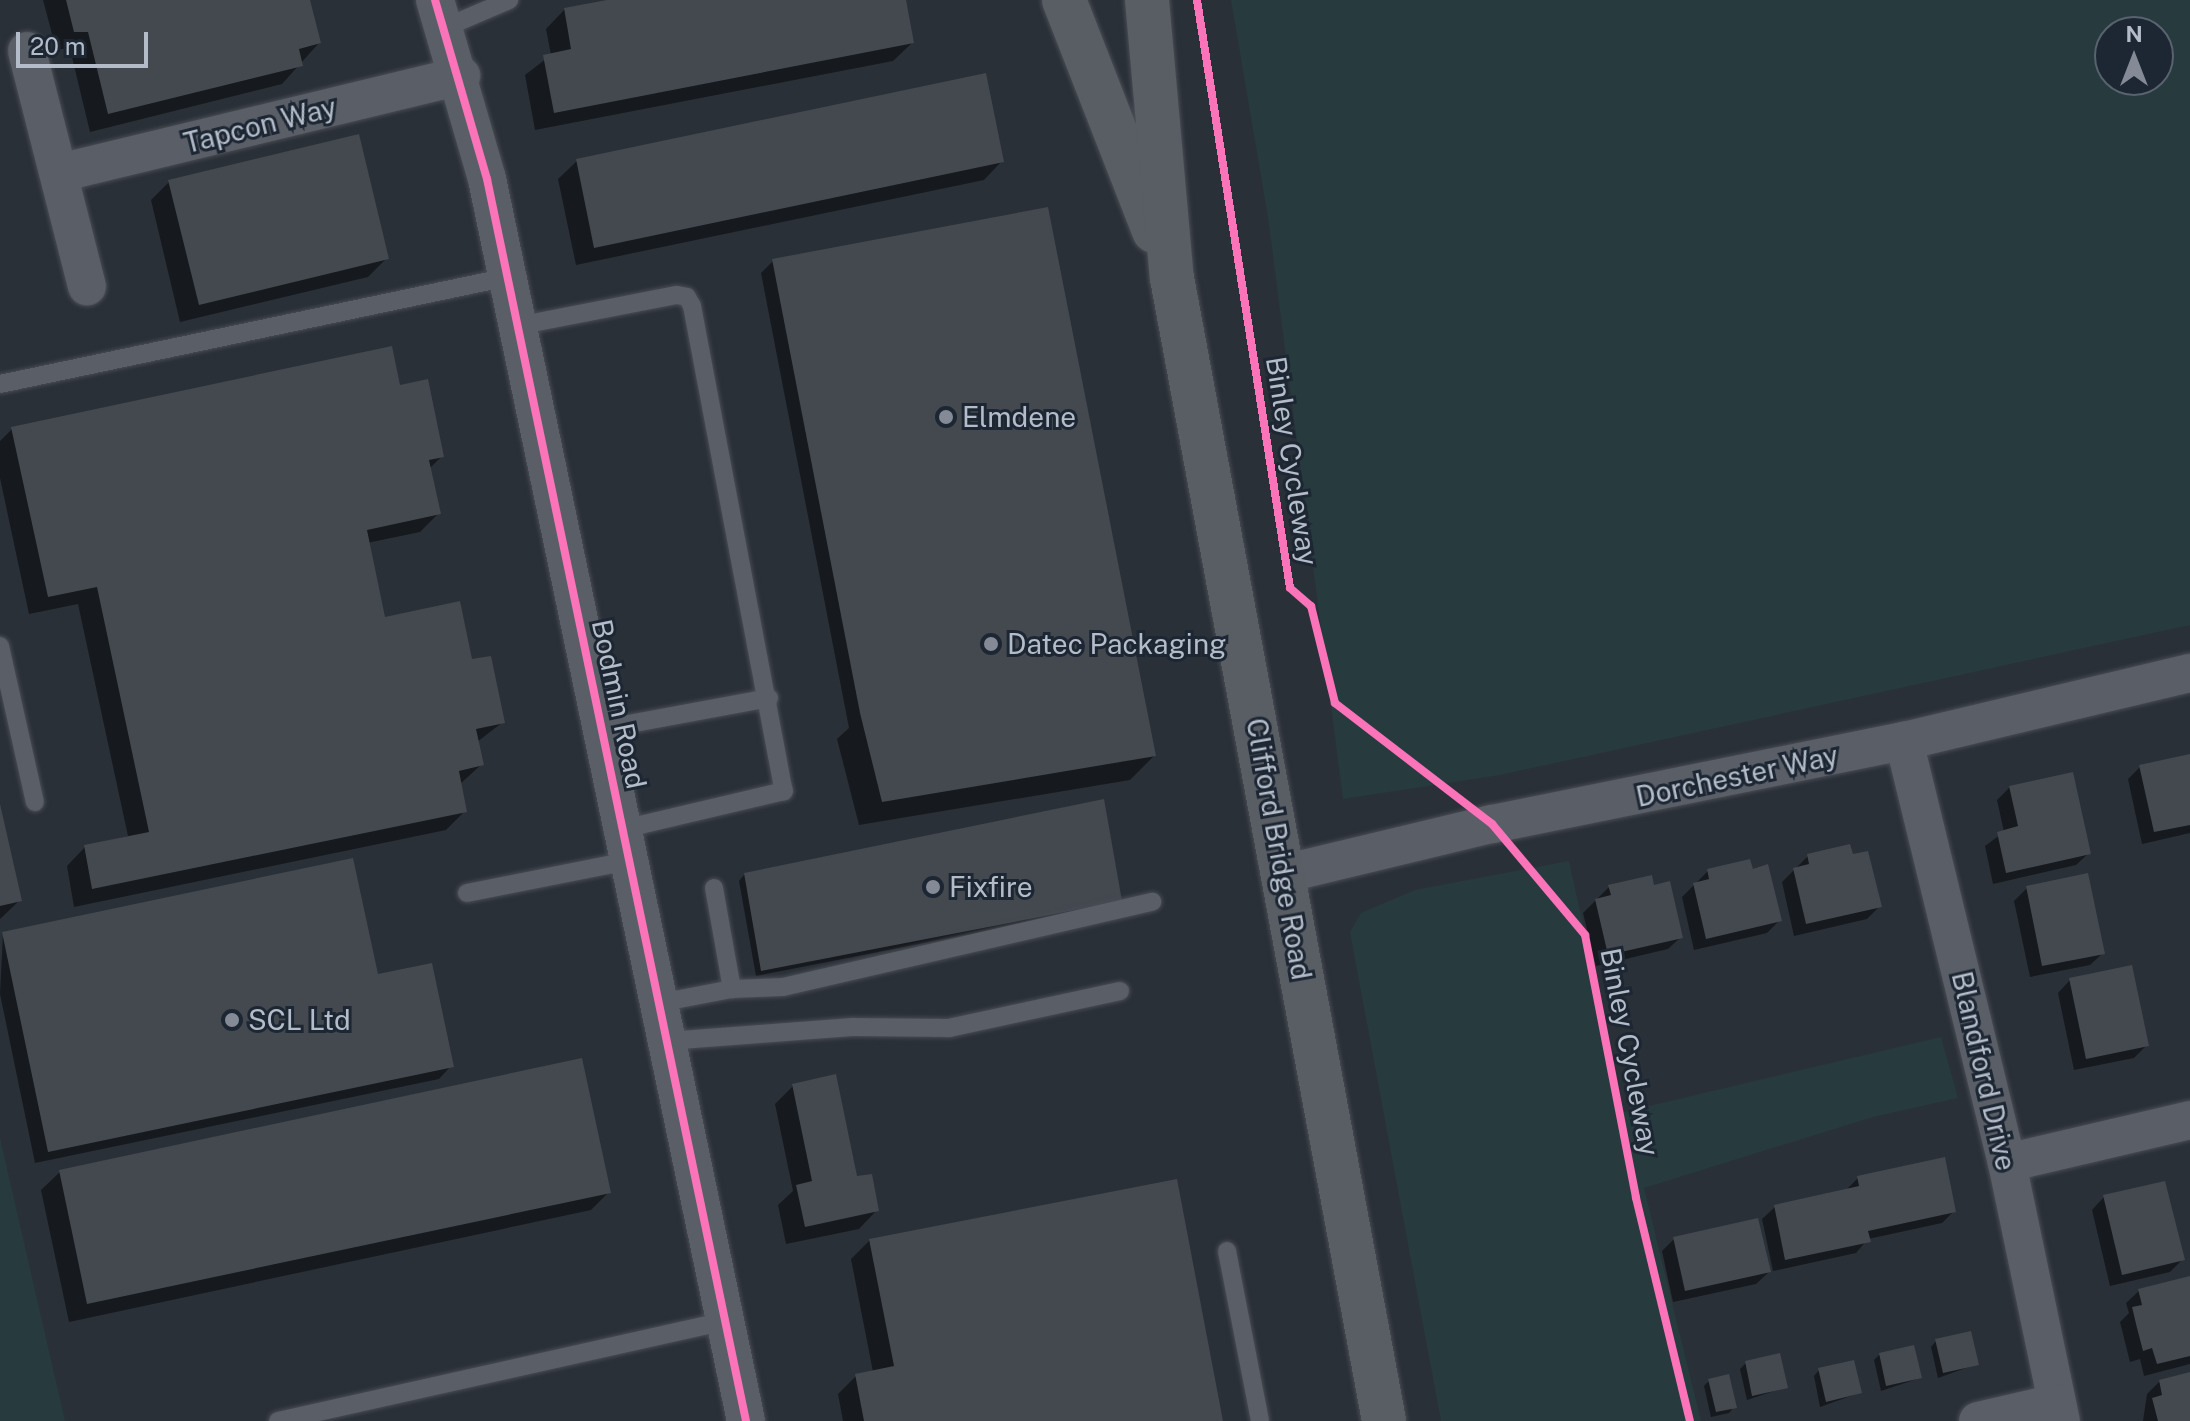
<!DOCTYPE html>
<html>
<head>
<meta charset="utf-8">
<style>
  body { margin:0 }
  #map { position:relative; width:2190px; height:1421px; overflow:hidden; background:#2a3038; font-family:"Public Sans",sans-serif }
  div>[style] { position:absolute }
  .green>* { inset:0; background:#273a3e }
  .shadow>* { inset:0; background:#0007 }
  .building>* { inset:0; background:#444950 }
  .roads { filter:drop-shadow(0 0 2px #484c53) drop-shadow(0 0 2px #484c53) }
  .lane>* { height:18px; margin:-9px; padding:0 9px; transform-origin:9px; border-radius:9px; background:#5a5e66 }
  .street>* { height:38px; margin:-19px; padding:0 19px; transform-origin:19px; border-radius:19px; background:#5a5e66 }
  .secondary>* { height:44px; margin:-22px; padding:0 22px; transform-origin:22px; border-radius:22px; background:#595d64 }
  .cycleway>* { height:8px; margin:-4px; padding:0 4px; transform-origin:4px; border-radius:4px; background:#fb73b8 }
  .dots>* { width:22px; height:22px; translate:-50% -50%; box-sizing:border-box; border:4px solid #1d2633; border-radius:50% }
  span { translate:-50% -50%; white-space:nowrap; text-align:center; line-height:1.15; -webkit-text-stroke:6px #1d2633; paint-order:stroke }
  .street-label { font-size:28px; color:#b4bcc9 }
  .poi-label { font-size:28px; color:#b4bcc9 }
  .left { translate:0 -50%; text-align:left }
  .north { position:absolute; left:2094px; top:16px; width:80px; height:80px; box-sizing:border-box; background:#1d2633; border:2px solid #59626f; border-radius:50%; rotate:0deg; font-size:22px; font-weight:700; line-height:32px; text-align:center; color:#b4bcc9 }
  .north::after { content:''; display:block; margin:auto; width:28px; height:36px; background:#848b96; clip-path:polygon(50% 0,100% 100%,50% 72%,0 100%) }
  .scale { position:absolute; left:16px; top:32px; width:132px; height:36px; box-sizing:border-box; border:4px solid #b4bcc9; border-top:0; padding-left:10px; font-size:24px; line-height:28px; white-space:nowrap; color:#b4bcc9; -webkit-text-stroke:6px #1d2633; paint-order:stroke }
</style>
</head>
<body>
<div id="map">
  <div class="green">
    <div style="clip-path:polygon(evenodd,1231px 0,2190px 0,2190px 625px,1500px 775px,1343px 799px,1268px 217px,1231px 0,2110px 32px,2158px 32px,2158px 80px,2110px 80px,2110px 32px)"></div>
    <div style="clip-path:polygon(1569px 861px,1624px 1112px,1941px 1037px,1958px 1098px,1873px 1117px,1644px 1188px,1701px 1421px,1441px 1421px,1350px 932px,1361px 913px,1415px 890px)"></div>
    <div style="clip-path:polygon(0 1138px,65px 1421px,0 1421px)"></div>
  </div>
  <div class="shadow">
    <div style="clip-path:polygon(43px 0,308px 0,319px 43px,282px 84px,90px 132px,70px 49px,56px 49px)"></div>
    <div style="clip-path:polygon(618px 0,904px 0,912px 43px,893px 61px,535px 130px,525px 75px,551px 55px,546px 29px,564px 10px)"></div>
    <div style="clip-path:polygon(577px 161px,1002px 161px,984px 180px,576px 265px,558px 179px)"></div>
    <div style="clip-path:polygon(169px 182px,387px 258px,368px 277px,180px 322px,151px 200px)"></div>
    <div style="clip-path:polygon(773px 261px,1154px 756px,1130px 780px,859px 825px,837px 739px,849px 728px,761px 273px)"></div>
    <div style="clip-path:polygon(398px 388px,442px 456px,429px 469px,439px 513px,420px 532px,367px 543px,384px 619px,471px 662px,503px 722px,477px 742px,482px 764px,460px 784px,465px 811px,446px 830px,74px 907px,67px 866px,85px 847px,128px 836px,78px 604px,29px 614px,0 478px,0 441px,12px 429px)"></div>
    <div style="clip-path:polygon(2190px 756px,2190px 833px,2142px 844px,2128px 779px,2140px 767px)"></div>
    <div style="clip-path:polygon(2010px 787px,2089px 853px,2076px 865px,1993px 884px,1985px 846px,2004px 832px,1997px 800px)"></div>
    <div style="clip-path:polygon(0 808px,20px 900px,0 919px)"></div>
    <div style="clip-path:polygon(1808px 856px,1880px 906px,1867px 919px,1794px 936px,1782px 882px)"></div>
    <div style="clip-path:polygon(1708px 871px,1780px 920px,1767px 933px,1694px 950px,1682px 897px)"></div>
    <div style="clip-path:polygon(744px 875px,1114px 906px,756px 976px,739px 881px)"></div>
    <div style="clip-path:polygon(1609px 887px,1652px 887px,1681px 937px,1668px 949px,1596px 966px,1583px 913px)"></div>
    <div style="clip-path:polygon(2027px 888px,2103px 953px,2090px 965px,2030px 977px,2014px 901px)"></div>
    <div style="clip-path:polygon(3px 934px,376px 976px,451px 1066px,439px 1079px,35px 1163px,0 994px)"></div>
    <div style="clip-path:polygon(2070px 980px,2147px 1045px,2134px 1058px,2074px 1070px,2058px 993px)"></div>
    <div style="clip-path:polygon(793px 1086px,877px 1210px,859px 1229px,786px 1244px,778px 1205px,793px 1191px,775px 1104px)"></div>
    <div style="clip-path:polygon(60px 1172px,609px 1192px,591px 1210px,69px 1322px,41px 1190px)"></div>
    <div style="clip-path:polygon(1858px 1178px,1954px 1211px,1942px 1223px,1868px 1239px,1856px 1253px,1773px 1271px,1762px 1219px,1775px 1207px,1845px 1191px)"></div>
    <div style="clip-path:polygon(2104px 1197px,2182px 1260px,2170px 1272px,2110px 1286px,2092px 1210px)"></div>
    <div style="clip-path:polygon(1674px 1239px,1769px 1272px,1756px 1284px,1673px 1302px,1662px 1251px)"></div>
    <div style="clip-path:polygon(870px 1240px,1221px 1421px,843px 1421px,838px 1394px,856px 1376px,873px 1372px,851px 1259px)"></div>
    <div style="clip-path:polygon(2190px 1278px,2190px 1364px,2144px 1376px,2140px 1359px,2130px 1362px,2120px 1322px,2129px 1313px,2126px 1303px,2139px 1291px)"></div>
    <div style="clip-path:polygon(1936px 1341px,1977px 1364px,1938px 1378px,1931px 1347px)"></div>
    <div style="clip-path:polygon(1880px 1354px,1920px 1378px,1881px 1391px,1874px 1360px)"></div>
    <div style="clip-path:polygon(1746px 1363px,1786px 1387px,1747px 1400px,1740px 1369px)"></div>
    <div style="clip-path:polygon(1819px 1370px,1859px 1393px,1820px 1407px,1814px 1376px)"></div>
    <div style="clip-path:polygon(2190px 1374px,2190px 1421px,2143px 1421px,2147px 1394px,2160px 1381px)"></div>
    <div style="clip-path:polygon(1709px 1381px,1734px 1407px,1729px 1413px,1711px 1417px,1704px 1386px)"></div>
  </div>
  <div class="building">
    <div style="clip-path:polygon(66px 0,310px 0,321px 43px,299px 49px,303px 66px,108px 114px,88px 32px,74px 32px)"></div>
    <div style="clip-path:polygon(607px 0,906px 0,914px 43px,554px 113px,543px 55px,571px 49px,564px 8px)"></div>
    <div style="clip-path:polygon(986px 73px,1004px 162px,594px 248px,576px 159px)"></div>
    <div style="clip-path:polygon(359px 134px,389px 259px,199px 305px,168px 180px)"></div>
    <div style="clip-path:polygon(1048px 207px,1156px 756px,882px 802px,860px 713px,772px 259px)"></div>
    <div style="clip-path:polygon(392px 346px,400px 385px,428px 379px,444px 457px,429px 460px,441px 514px,367px 530px,385px 617px,460px 601px,472px 659px,491px 656px,505px 723px,476px 729px,484px 765px,459px 771px,467px 812px,92px 889px,84px 845px,149px 832px,97px 587px,48px 597px,11px 427px)"></div>
    <div style="clip-path:polygon(2190px 754px,2190px 825px,2154px 832px,2139px 765px)"></div>
    <div style="clip-path:polygon(2073px 772px,2091px 854px,2006px 873px,1997px 832px,2018px 826px,2009px 786px)"></div>
    <div style="clip-path:polygon(1104px 799px,1122px 901px,761px 971px,744px 873px)"></div>
    <div style="clip-path:polygon(0 804px,22px 901px,0 906px)"></div>
    <div style="clip-path:polygon(1850px 844px,1853px 854px,1868px 851px,1882px 907px,1806px 924px,1793px 868px,1809px 864px,1807px 854px)"></div>
    <div style="clip-path:polygon(353px 858px,378px 974px,432px 963px,454px 1067px,48px 1152px,2px 932px)"></div>
    <div style="clip-path:polygon(1750px 859px,1753px 869px,1768px 864px,1782px 921px,1706px 939px,1693px 883px,1709px 879px,1707px 869px)"></div>
    <div style="clip-path:polygon(2088px 873px,2105px 954px,2042px 966px,2026px 886px)"></div>
    <div style="clip-path:polygon(1652px 875px,1654px 885px,1670px 881px,1683px 938px,1608px 955px,1595px 899px,1611px 895px,1608px 885px)"></div>
    <div style="clip-path:polygon(2132px 965px,2149px 1046px,2086px 1059px,2069px 978px)"></div>
    <div style="clip-path:polygon(582px 1058px,611px 1193px,87px 1304px,59px 1170px)"></div>
    <div style="clip-path:polygon(836px 1074px,857px 1176px,872px 1174px,879px 1211px,805px 1227px,796px 1185px,812px 1181px,792px 1084px)"></div>
    <div style="clip-path:polygon(1945px 1157px,1956px 1212px,1868px 1231px,1871px 1242px,1785px 1260px,1774px 1205px,1859px 1186px,1857px 1176px)"></div>
    <div style="clip-path:polygon(1177px 1179px,1223px 1421px,864px 1421px,855px 1374px,894px 1366px,869px 1239px)"></div>
    <div style="clip-path:polygon(2165px 1181px,2185px 1260px,2122px 1275px,2103px 1195px)"></div>
    <div style="clip-path:polygon(1758px 1218px,1771px 1272px,1685px 1291px,1673px 1237px)"></div>
    <div style="clip-path:polygon(2190px 1276px,2190px 1356px,2157px 1364px,2152px 1348px,2143px 1351px,2137px 1328px,2132px 1307px,2142px 1305px,2138px 1289px)"></div>
    <div style="clip-path:polygon(1971px 1331px,1979px 1365px,1943px 1373px,1935px 1339px)"></div>
    <div style="clip-path:polygon(1914px 1345px,1922px 1378px,1886px 1386px,1879px 1353px)"></div>
    <div style="clip-path:polygon(1780px 1353px,1788px 1388px,1752px 1396px,1745px 1361px)"></div>
    <div style="clip-path:polygon(1854px 1360px,1862px 1393px,1826px 1402px,1818px 1368px)"></div>
    <div style="clip-path:polygon(2190px 1372px,2190px 1421px,2158px 1421px,2152px 1398px,2162px 1395px,2159px 1380px)"></div>
    <div style="clip-path:polygon(1729px 1374px,1737px 1408px,1716px 1412px,1708px 1379px)"></div>
  </div>
  <div class="roads">
    <div class="lane">
      <div style="left:444px;top:28px;width:71px;rotate:-23.3deg"></div>
      <div style="left:517px;top:326px;width:163px;rotate:-11deg"></div>
      <div style="left:677px;top:295px;width:10px;rotate:11deg"></div>
      <div style="left:687px;top:297px;width:10px;rotate:61deg"></div>
      <div style="left:692px;top:306px;width:494px;rotate:79.3deg"></div>
      <div style="left:784px;top:791px;width:165px;rotate:166.7deg"></div>
      <div style="left:0;top:384px;width:519px;rotate:-11.89deg"></div>
      <div style="left:0;top:646px;width:160px;rotate:77.4deg"></div>
      <div style="left:602px;top:729px;width:170px;rotate:-10.5deg"></div>
      <div style="left:714px;top:888px;width:103px;rotate:79.9deg"></div>
      <div style="left:467px;top:893px;width:165px;rotate:-11.2deg"></div>
      <div style="left:659px;top:1003px;width:74px;rotate:-10.9deg"></div>
      <div style="left:732px;top:989px;width:51px;rotate:-2.2deg"></div>
      <div style="left:783px;top:987px;width:379px;rotate:-13deg"></div>
      <div style="left:667px;top:1041px;width:186px;rotate:-4.3deg"></div>
      <div style="left:852px;top:1027px;width:97px;rotate:0.6deg"></div>
      <div style="left:949px;top:1028px;width:175px;rotate:-12.2deg"></div>
      <div style="left:1227px;top:1251px;width:173px;rotate:79deg"></div>
      <div style="left:278px;top:1421px;width:458px;rotate:-12.6deg"></div>
    </div>
    <div class="street">
      <div style="left:435px;top:0;width:186px;rotate:73.8deg"></div>
      <div style="left:487px;top:179px;width:1269px;rotate:78.22deg"></div>
      <div style="left:27px;top:51px;width:243px;rotate:75.7deg"></div>
      <div style="left:59px;top:173px;width:414px;rotate:-13.6deg"></div>
      <div style="left:1904px;top:741px;width:434px;rotate:76.3deg"></div>
      <div style="left:2007px;top:1163px;width:264px;rotate:78.2deg"></div>
      <div style="left:1283px;top:874px;width:215px;rotate:-13.5deg"></div>
      <div style="left:1492px;top:824px;width:420px;rotate:-11.4deg"></div>
      <div style="left:1904px;top:741px;width:294px;rotate:-13.4deg"></div>
      <div style="left:2007px;top:1163px;width:188px;rotate:-13.2deg"></div>
      <div style="left:1978px;top:1421px;width:80px;rotate:-13deg"></div>
    </div>
    <div class="secondary">
      <div style="left:1064px;top:0;width:248px;rotate:68.7deg"></div>
      <div style="left:1147px;top:0;width:279px;rotate:84.9deg"></div>
      <div style="left:1172px;top:278px;width:1162px;rotate:79.49deg"></div>
    </div>
  </div>
  <div class="cycleway">
    <div style="left:435px;top:0;width:186px;rotate:73.8deg"></div>
    <div style="left:487px;top:179px;width:1269px;rotate:78.22deg"></div>
    <div style="left:1197px;top:0;width:595px;rotate:81.01deg"></div>
    <div style="left:1290px;top:588px;width:28px;rotate:41deg"></div>
    <div style="left:1311px;top:606px;width:100px;rotate:76.1deg"></div>
    <div style="left:1335px;top:703px;width:198px;rotate:37.6deg"></div>
    <div style="left:1492px;top:824px;width:145px;rotate:50deg"></div>
    <div style="left:1585px;top:935px;width:268px;rotate:79deg"></div>
    <div style="left:1636px;top:1198px;width:229px;rotate:76.4deg"></div>
  </div>
  <div class="dots">
    <div style="left:946px;top:417px;background:#848b96"></div>
    <div style="left:991px;top:644px;background:#848b96"></div>
    <div style="left:933px;top:887px;background:#848b96"></div>
    <div style="left:232px;top:1020px;background:#848b96"></div>
  </div>
  <div class="street-label">
    <span style="left:260px;top:125px;rotate:-14deg">Tapcon Way</span>
    <span style="left:1292px;top:461px;rotate:81deg">Binley Cycleway</span>
    <span style="left:619px;top:704px;rotate:78deg">Bodmin Road</span>
    <span style="left:1737px;top:776px;rotate:-12deg">Dorchester Way</span>
    <span style="left:1279px;top:849px;rotate:80deg">Clifford Bridge Road</span>
    <span style="left:1630px;top:1052px;rotate:79deg">Binley Cycleway</span>
    <span style="left:1984px;top:1071px;rotate:77deg">Blandford Drive</span>
  </div>
  <div class="poi-label">
    <span class="left" style="left:962px;top:417px">Elmdene</span>
    <span class="left" style="left:1007px;top:644px">Datec Packaging</span>
    <span class="left" style="left:949px;top:887px">Fixfire</span>
    <span class="left" style="left:248px;top:1020px">SCL Ltd</span>
  </div>
  <div class="north">N</div>
  <div class="scale">20 m</div>
</div>
</body>
</html>
